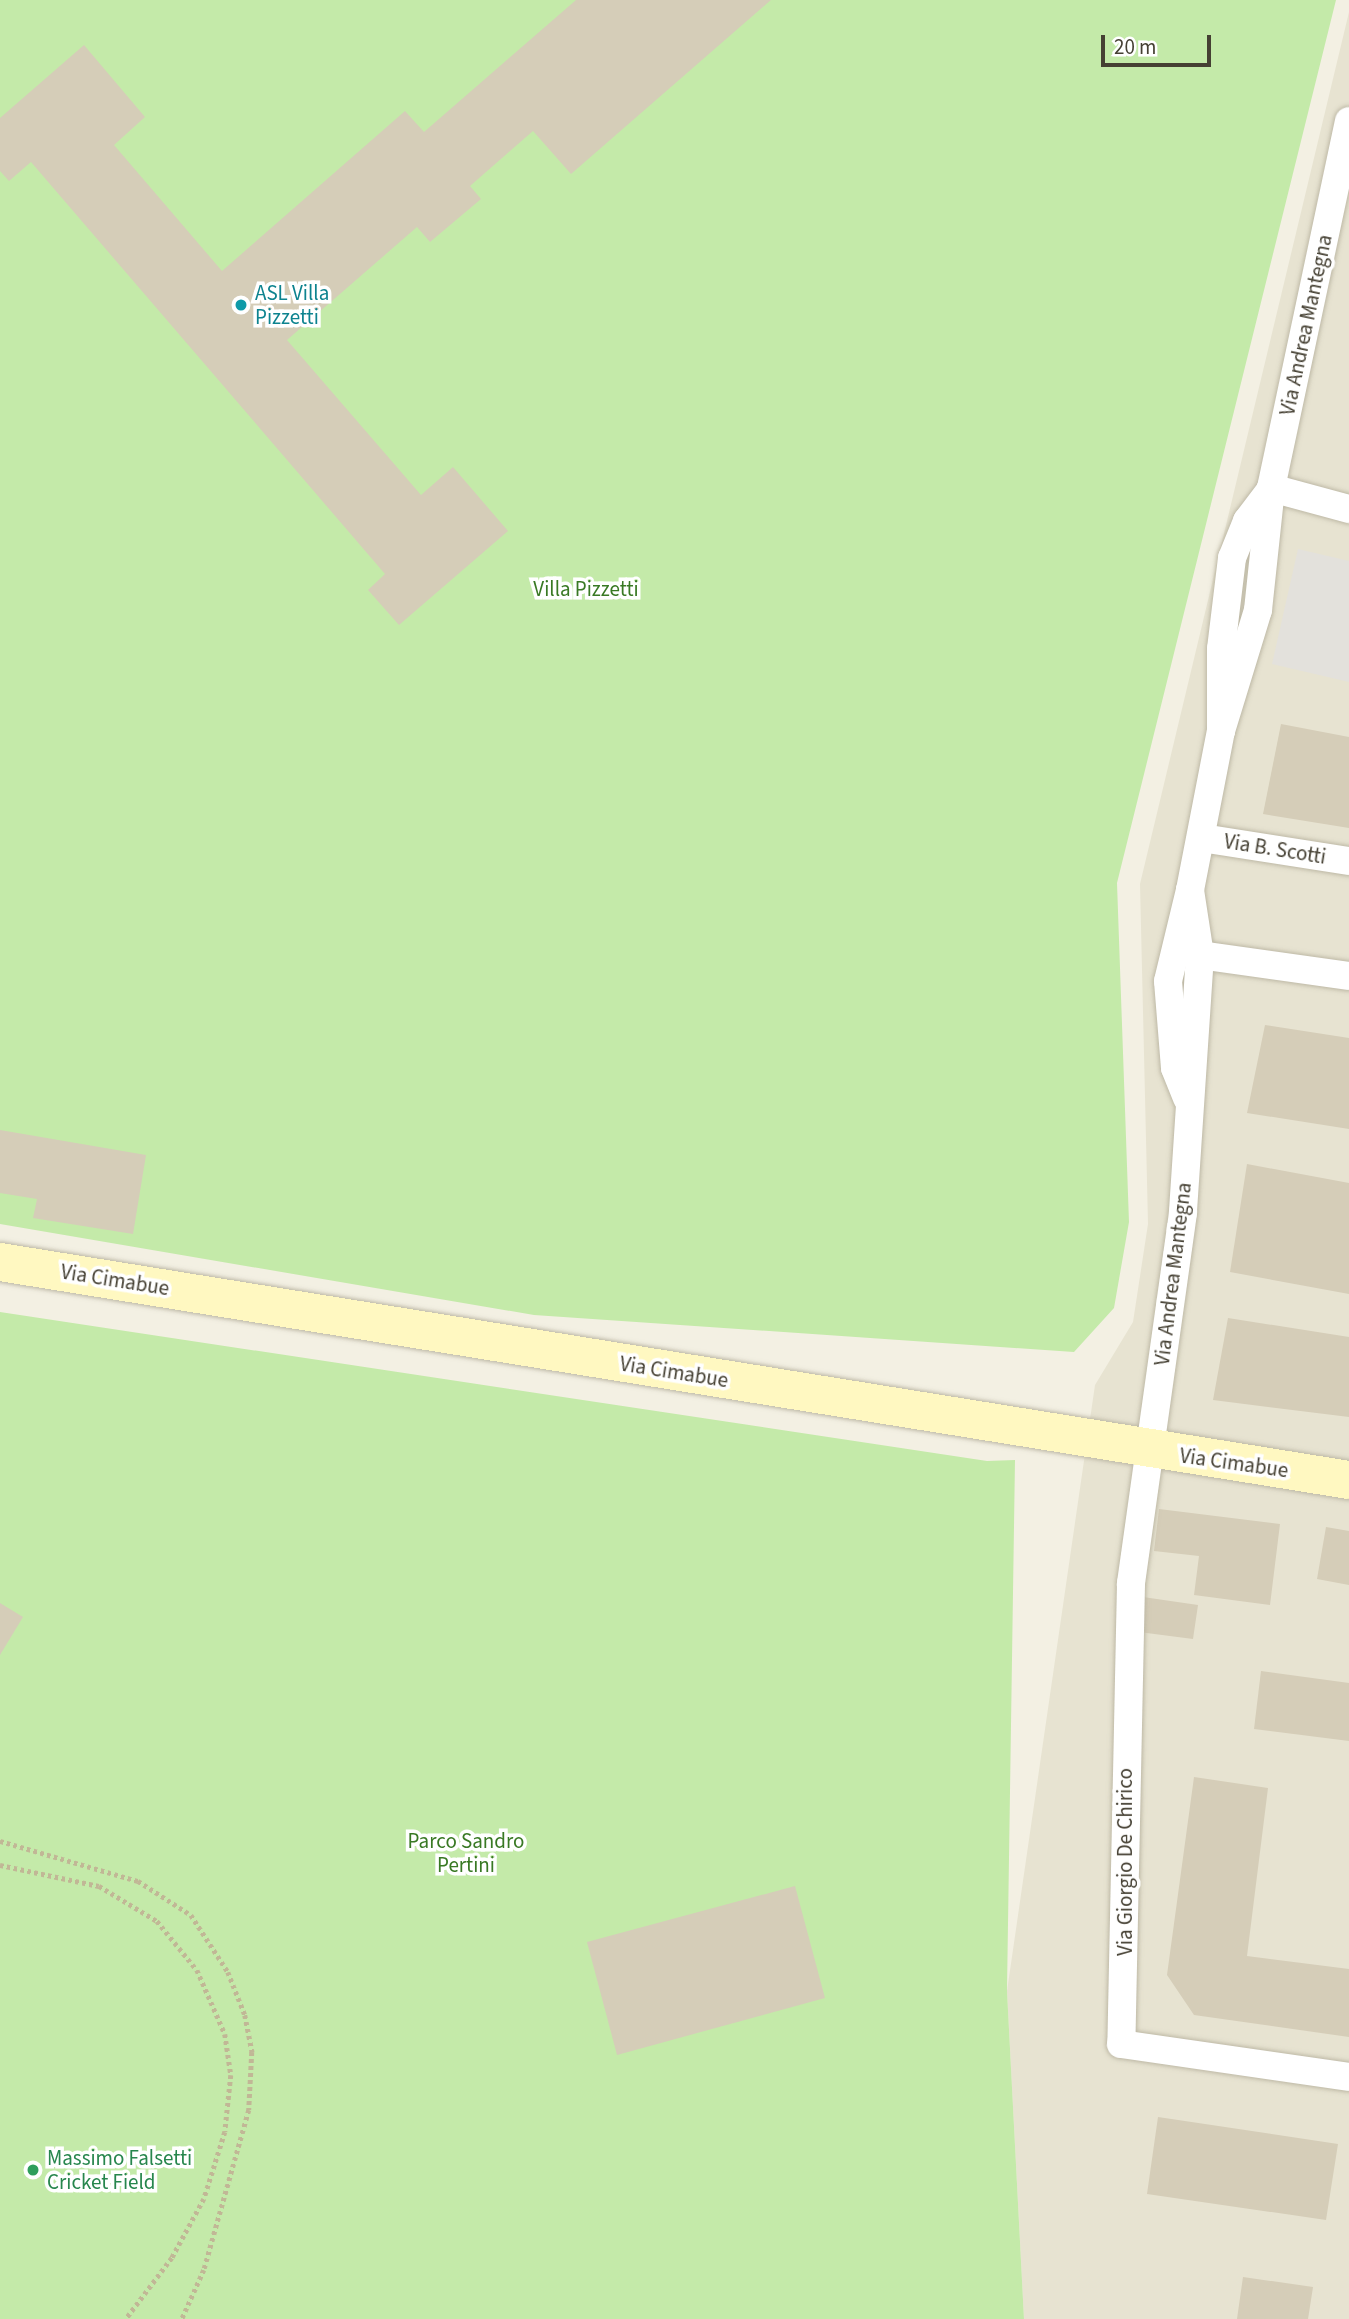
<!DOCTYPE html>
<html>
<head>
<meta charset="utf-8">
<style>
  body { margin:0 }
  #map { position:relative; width:1349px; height:2319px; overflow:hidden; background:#f3f0e3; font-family:"Source Sans 3",sans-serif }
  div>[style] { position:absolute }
  .residential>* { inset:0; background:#e7e3d1 }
  .green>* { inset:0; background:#c4eaa9 }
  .parking>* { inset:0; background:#e3e1dc }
  .building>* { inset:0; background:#d5cdb8 }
  .path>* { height:4.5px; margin-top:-2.25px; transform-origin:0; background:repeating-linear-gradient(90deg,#c1b796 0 3.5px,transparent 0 7px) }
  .roads { filter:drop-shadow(0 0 2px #beb9a6) drop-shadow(0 0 2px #beb9a6) }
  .minor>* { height:28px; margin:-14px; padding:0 14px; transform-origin:14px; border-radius:14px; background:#fff }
  .secondary>* { height:38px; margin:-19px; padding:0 19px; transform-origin:19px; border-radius:19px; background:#fff8c1 }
  .dots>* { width:19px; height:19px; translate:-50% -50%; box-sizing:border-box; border:4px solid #fff; border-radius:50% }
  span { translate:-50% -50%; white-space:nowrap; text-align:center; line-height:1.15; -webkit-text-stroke:7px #fff; paint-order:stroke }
  .culture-label { font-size:21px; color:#0d838f }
  .left { translate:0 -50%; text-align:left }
  .street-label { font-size:21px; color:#454033 }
  .park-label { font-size:21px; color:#397924 }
  .leisure-label { font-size:21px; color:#27864d }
  .scale { position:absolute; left:1101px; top:35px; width:110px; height:32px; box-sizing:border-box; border:4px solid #454033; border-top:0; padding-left:9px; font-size:21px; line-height:24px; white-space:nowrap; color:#454033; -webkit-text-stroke:5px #fff; paint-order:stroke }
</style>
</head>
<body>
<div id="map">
  <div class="residential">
    <div style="clip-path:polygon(1349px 12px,1349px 2319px,1024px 2319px,1007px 1991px,1095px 1385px,1133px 1322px,1148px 1224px,1140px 884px)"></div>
  </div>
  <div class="green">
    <div style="clip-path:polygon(0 0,1336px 0,1117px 883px,1129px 1222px,1114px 1308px,1074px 1352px,534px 1315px,0 1224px)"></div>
    <div style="clip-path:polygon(0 1312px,987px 1461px,1015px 1460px,1007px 1991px,1024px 2319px,0 2319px)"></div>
  </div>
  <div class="parking">
    <div style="clip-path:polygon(1298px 549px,1349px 561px,1349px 682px,1272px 664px)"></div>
  </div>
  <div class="building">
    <div style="clip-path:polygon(576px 0,771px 0,571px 174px,533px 131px,470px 186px,481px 199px,430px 242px,417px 227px,287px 340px,421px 495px,453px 467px,508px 531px,399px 625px,368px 590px,385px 574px,31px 162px,9px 181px,0 171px,0 118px,84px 45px,145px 117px,114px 145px,222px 271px,405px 111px,424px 132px)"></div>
    <div style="clip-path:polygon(1281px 724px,1349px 737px,1349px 828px,1263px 814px)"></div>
    <div style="clip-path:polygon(1265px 1025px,1349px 1038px,1349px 1129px,1247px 1113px)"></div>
    <div style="clip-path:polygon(0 1130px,146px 1155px,133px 1234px,33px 1218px,37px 1199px,0 1193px)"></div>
    <div style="clip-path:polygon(1247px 1164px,1349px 1183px,1349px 1294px,1230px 1272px)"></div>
    <div style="clip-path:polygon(1228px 1318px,1349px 1337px,1349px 1417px,1213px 1400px)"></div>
    <div style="clip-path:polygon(1159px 1509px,1280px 1524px,1270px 1605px,1194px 1595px,1199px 1556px,1154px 1551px)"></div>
    <div style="clip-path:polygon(1326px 1527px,1349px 1531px,1349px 1585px,1317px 1579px)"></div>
    <div style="clip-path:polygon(1143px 1597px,1198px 1605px,1193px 1639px,1139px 1632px)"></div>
    <div style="clip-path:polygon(0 1603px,23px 1617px,0 1655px)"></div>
    <div style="clip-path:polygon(1261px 1671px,1349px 1683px,1349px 1741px,1254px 1729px)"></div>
    <div style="clip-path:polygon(1194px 1777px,1268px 1788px,1247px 1956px,1349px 1969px,1349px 2037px,1194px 2015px,1167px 1975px)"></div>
    <div style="clip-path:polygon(795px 1886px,825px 1998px,617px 2055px,587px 1942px)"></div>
    <div style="clip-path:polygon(1158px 2117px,1338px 2144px,1326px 2220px,1147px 2194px)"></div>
    <div style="clip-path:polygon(1243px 2277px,1313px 2287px,1308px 2319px,1237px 2319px)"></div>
  </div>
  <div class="path">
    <div style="left:0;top:1841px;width:144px;rotate:16.2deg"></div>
    <div style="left:138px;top:1881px;width:63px;rotate:32.7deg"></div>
    <div style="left:191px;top:1915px;width:68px;rotate:57deg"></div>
    <div style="left:228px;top:1972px;width:46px;rotate:68.4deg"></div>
    <div style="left:245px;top:2015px;width:38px;rotate:79deg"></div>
    <div style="left:252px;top:2052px;width:58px;rotate:93deg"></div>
    <div style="left:249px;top:2110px;width:166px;rotate:105.7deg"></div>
    <div style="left:204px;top:2270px;width:54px;rotate:114.2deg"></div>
    <div style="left:0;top:1865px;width:101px;rotate:12deg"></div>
    <div style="left:99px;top:1886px;width:68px;rotate:31.1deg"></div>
    <div style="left:157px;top:1921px;width:63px;rotate:50.8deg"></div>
    <div style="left:197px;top:1970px;width:70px;rotate:66.4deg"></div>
    <div style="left:225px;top:2034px;width:41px;rotate:81.7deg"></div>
    <div style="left:231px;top:2075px;width:57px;rotate:96deg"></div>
    <div style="left:225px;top:2132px;width:70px;rotate:107.4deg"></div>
    <div style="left:204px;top:2199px;width:67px;rotate:118.5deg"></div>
    <div style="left:172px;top:2258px;width:76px;rotate:127deg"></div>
  </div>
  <div class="roads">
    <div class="minor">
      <div style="left:1271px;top:488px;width:81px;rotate:15.1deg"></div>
      <div style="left:1221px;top:731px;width:127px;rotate:-73deg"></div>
      <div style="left:1258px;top:610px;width:123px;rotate:-83.9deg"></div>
      <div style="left:1271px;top:488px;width:375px;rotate:-78deg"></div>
      <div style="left:1202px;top:838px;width:149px;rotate:8.9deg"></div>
      <div style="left:1190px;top:890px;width:162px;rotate:-79deg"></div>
      <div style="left:1221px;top:731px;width:82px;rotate:-90deg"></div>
      <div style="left:1221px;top:649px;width:92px;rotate:-83.1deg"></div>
      <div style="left:1232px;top:558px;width:40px;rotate:-68deg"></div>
      <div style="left:1247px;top:521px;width:39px;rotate:-53deg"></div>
      <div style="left:1200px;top:955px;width:150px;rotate:8deg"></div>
      <div style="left:1187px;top:1098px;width:32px;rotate:-112deg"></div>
      <div style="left:1175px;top:1068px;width:87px;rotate:-94.6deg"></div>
      <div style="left:1168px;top:981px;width:94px;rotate:-76.4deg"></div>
      <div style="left:1190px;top:890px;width:66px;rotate:81.3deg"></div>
      <div style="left:1200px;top:955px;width:259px;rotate:93.8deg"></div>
      <div style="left:1183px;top:1213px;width:374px;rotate:98deg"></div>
      <div style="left:1131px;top:1583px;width:461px;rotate:91.2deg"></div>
      <div style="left:1121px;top:2044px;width:230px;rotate:8.2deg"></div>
    </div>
    <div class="secondary">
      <div style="left:0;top:1262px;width:1367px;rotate:9.18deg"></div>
    </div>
  </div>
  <div class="dots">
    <div style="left:241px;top:305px;background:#0f9aa8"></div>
    <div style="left:33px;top:2170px;background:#2e9e5b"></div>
  </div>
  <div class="culture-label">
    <span class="left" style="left:255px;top:305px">ASL Villa<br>Pizzetti</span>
  </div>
  <div class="street-label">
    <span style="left:1306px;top:325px;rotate:-78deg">Via Andrea Mantegna</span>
    <span style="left:1275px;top:849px;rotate:9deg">Via B. Scotti</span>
    <span style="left:1173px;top:1274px;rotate:-83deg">Via Andrea Mantegna</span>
    <span style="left:115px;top:1280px;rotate:9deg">Via Cimabue</span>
    <span style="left:674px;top:1372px;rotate:9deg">Via Cimabue</span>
    <span style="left:1234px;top:1463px;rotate:8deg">Via Cimabue</span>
    <span style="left:1125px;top:1862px;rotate:-90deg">Via Giorgio De Chirico</span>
  </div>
  <div class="park-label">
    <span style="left:586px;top:589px">Villa Pizzetti</span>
    <span style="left:466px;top:1853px">Parco Sandro<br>Pertini</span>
  </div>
  <div class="leisure-label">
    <span class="left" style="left:47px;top:2170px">Massimo Falsetti<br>Cricket Field</span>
  </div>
  <div class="scale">20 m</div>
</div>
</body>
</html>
